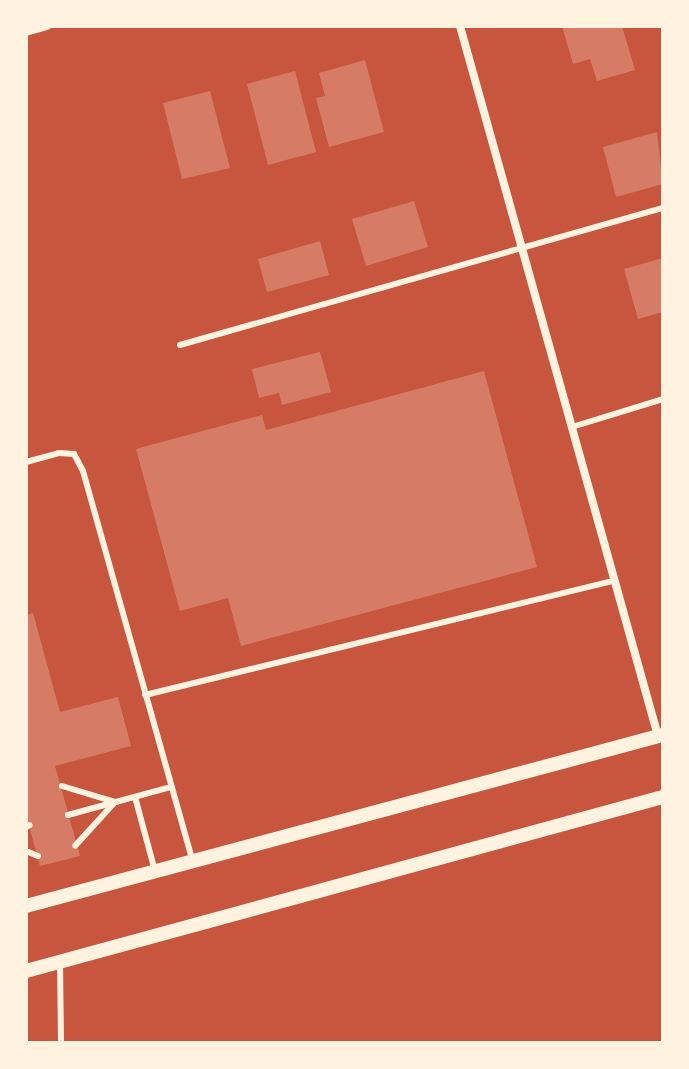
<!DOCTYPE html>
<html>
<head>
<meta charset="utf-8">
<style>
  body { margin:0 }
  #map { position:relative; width:689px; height:1069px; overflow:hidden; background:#c8553d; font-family:"IBM Plex Sans",sans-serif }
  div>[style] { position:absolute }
  .building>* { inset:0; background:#d67c66 }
  .service>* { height:6px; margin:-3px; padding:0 3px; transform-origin:3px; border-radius:3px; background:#fff3e0 }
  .minor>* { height:8px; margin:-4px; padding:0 4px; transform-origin:4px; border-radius:4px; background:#fff3e0 }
  .tertiary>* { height:14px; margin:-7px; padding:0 7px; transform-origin:7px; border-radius:7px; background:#fff3e0 }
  span { translate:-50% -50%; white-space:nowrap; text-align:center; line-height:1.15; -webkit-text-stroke:8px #fff3e0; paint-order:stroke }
  .frame { position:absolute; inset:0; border:28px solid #fff3e0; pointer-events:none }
</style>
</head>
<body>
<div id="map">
  <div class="building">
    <div style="clip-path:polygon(562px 26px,622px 26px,635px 70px,597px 81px,590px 59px,573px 64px)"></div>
    <div style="clip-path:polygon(365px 60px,384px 132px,329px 147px,316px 98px,325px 96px,319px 73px)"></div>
    <div style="clip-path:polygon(295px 71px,316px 152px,268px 165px,247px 84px)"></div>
    <div style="clip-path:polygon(210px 91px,230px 168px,182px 179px,163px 103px)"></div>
    <div style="clip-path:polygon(657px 132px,663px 184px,616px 197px,603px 147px)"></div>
    <div style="clip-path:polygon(414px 201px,428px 247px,366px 266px,352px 219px)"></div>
    <div style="clip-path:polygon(320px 241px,329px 275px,267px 292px,258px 259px)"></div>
    <div style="clip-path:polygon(663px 258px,663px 312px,638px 319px,624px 269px)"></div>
    <div style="clip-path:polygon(320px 352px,331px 392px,282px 405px,279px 393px,259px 398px,252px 369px)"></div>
    <div style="clip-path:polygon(484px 371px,537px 567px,241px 646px,228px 598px,180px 611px,136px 449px,262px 415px,266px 430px)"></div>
    <div style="clip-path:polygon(33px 613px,60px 712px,118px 697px,131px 746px,55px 766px,80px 856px,40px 866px,26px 815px,26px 615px)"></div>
  </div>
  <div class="service">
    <div style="left:180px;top:345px;width:502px;rotate:-15.84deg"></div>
    <div style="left:572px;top:427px;width:95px;rotate:-17.1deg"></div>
    <div style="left:26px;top:462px;width:34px;rotate:-15deg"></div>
    <div style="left:59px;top:453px;width:15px;rotate:4deg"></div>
    <div style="left:74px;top:454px;width:19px;rotate:62deg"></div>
    <div style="left:83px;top:471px;width:404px;rotate:74.3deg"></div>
    <div style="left:145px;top:695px;width:484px;rotate:-13.7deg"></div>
    <div style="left:62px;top:786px;width:55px;rotate:16.8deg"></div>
    <div style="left:115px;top:802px;width:59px;rotate:132.3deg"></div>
    <div style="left:135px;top:797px;width:77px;rotate:74.9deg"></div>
    <div style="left:68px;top:815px;width:107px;rotate:-15.2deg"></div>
    <div style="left:26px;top:827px;width:4px;rotate:-27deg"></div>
    <div style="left:26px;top:851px;width:13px;rotate:23deg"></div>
    <div style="left:60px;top:961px;width:82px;rotate:89.3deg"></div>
  </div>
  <div class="minor">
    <div style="left:460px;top:26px;width:737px;rotate:74.42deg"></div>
    <div style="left:26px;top:32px;width:22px;rotate:-16deg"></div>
  </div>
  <div class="tertiary">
    <div style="left:26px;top:906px;width:660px;rotate:-15.03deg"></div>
    <div style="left:26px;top:971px;width:660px;rotate:-15.28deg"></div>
  </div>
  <div class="frame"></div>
</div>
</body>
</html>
